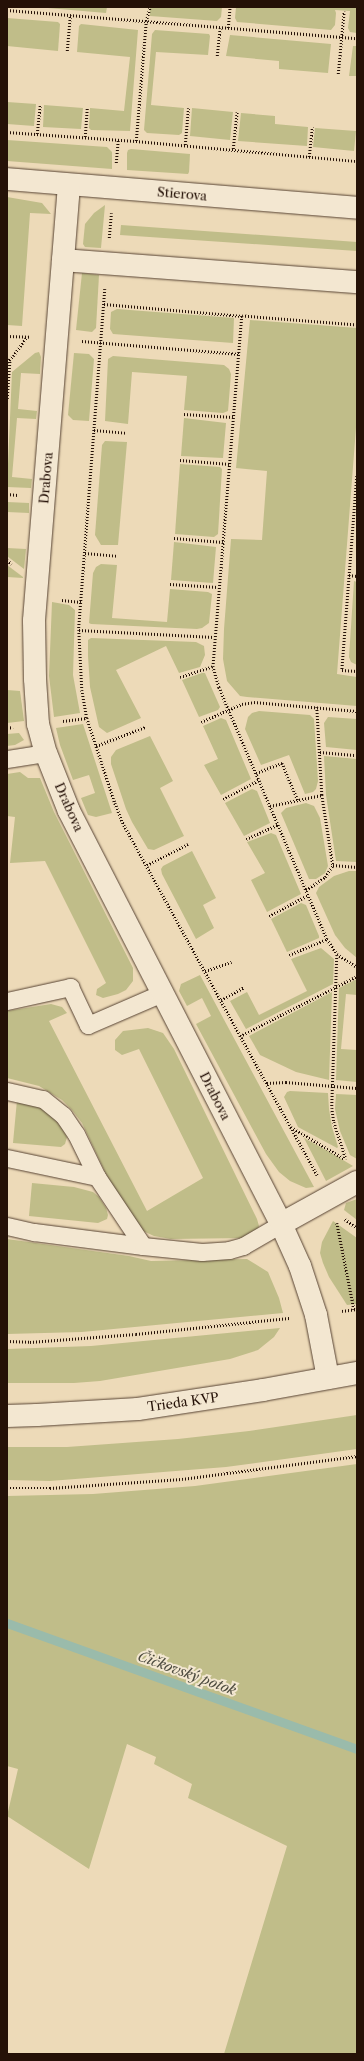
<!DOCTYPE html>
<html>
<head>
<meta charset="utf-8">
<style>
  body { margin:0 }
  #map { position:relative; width:364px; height:2061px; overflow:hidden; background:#eddab8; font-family:"Libre Caslon Text",serif }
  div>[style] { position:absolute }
  .green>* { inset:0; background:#c0bd89 }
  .stream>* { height:9px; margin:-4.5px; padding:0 4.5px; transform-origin:4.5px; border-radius:4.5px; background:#9abbab }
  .path>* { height:2.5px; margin-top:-1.25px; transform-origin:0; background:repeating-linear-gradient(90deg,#251107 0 1px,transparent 0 3px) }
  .roads { filter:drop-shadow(0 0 1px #574333) drop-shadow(0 0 1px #574333) }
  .service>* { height:17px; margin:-8.5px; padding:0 8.5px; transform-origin:8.5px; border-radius:8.5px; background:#f3e7d1 }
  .minor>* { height:22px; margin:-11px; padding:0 11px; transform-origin:11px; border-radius:11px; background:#f3e7d1 }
  .tertiary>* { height:22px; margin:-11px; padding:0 11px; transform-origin:11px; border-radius:11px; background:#f3e7d1 }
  span { translate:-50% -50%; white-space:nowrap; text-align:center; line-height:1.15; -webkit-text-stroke:4px #f3e7d1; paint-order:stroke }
  .street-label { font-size:13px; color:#251107 }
  .water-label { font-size:14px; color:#4e4c40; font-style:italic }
  .frame { position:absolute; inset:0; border:8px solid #251107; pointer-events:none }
</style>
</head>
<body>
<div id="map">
  <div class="green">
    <div style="clip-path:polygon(36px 7px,107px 7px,106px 13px)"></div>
    <div style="clip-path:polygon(150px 7px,222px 7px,221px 17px,217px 21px,150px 16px)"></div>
    <div style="clip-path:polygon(236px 7px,357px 7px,357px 33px,350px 32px,348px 28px,350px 11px,335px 10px,336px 13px,335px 25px,331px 30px,237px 22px,235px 18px)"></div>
    <div style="clip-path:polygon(7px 18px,58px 22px,60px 24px,58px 51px,7px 46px)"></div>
    <div style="clip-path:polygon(81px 24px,138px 30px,130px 131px,91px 130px,89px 128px,90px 108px,124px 111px,130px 57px,77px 52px,79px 26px)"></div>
    <div style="clip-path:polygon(155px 30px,209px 34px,210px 36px,208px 55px,156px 52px,151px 105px,184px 108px,182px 133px,179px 135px,147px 133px,144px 130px,152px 34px)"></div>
    <div style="clip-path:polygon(230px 35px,331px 44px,328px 73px,279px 69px,279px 61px,226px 56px)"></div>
    <div style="clip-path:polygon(353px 46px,357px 46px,357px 76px,349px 76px)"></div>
    <div style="clip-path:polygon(7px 102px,36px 104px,34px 126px,7px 124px)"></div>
    <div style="clip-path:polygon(44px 105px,83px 108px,81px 129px,43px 127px)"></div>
    <div style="clip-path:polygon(192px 108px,233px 112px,230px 140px,190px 136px)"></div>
    <div style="clip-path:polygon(241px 113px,275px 116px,275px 124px,308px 127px,307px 146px,238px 141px)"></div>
    <div style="clip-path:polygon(315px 128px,356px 131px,354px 151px,313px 147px)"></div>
    <div style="clip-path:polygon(7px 140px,107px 147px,112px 152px,112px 169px,7px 161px)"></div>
    <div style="clip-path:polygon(131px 149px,190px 154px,189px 172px,188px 174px,127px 170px,127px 153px,128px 150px)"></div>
    <div style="clip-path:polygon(7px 197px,42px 203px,51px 214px,30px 213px,22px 326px,7px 325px)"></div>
    <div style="clip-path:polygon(105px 205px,101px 248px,85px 247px,83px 244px,85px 224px,94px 213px)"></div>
    <div style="clip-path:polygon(121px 225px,357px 242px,357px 251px,120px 235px)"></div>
    <div style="clip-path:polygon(82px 273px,99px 275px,96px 328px,92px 332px,76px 330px)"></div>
    <div style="clip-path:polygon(117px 309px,234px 318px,233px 343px,113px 334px,110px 329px,111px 312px)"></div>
    <div style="clip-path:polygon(250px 320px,357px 328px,357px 415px,337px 674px,357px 677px,357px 706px,247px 697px,240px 696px,227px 681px,223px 659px,224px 629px,231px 539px,262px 540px,267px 471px,236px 468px)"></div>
    <div style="clip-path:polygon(39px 352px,41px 357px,40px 374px,21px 373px,18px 409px,37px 411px,36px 419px,17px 418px,12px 477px,32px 479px,31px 488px,7px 487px,12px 372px,35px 353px)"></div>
    <div style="clip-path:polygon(74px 353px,89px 354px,94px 359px,89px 421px,73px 420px,68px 415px)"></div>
    <div style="clip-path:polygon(113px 356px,224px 365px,229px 369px,231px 374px,228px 411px,223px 413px,184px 410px,187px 376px,132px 372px,128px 424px,105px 421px,108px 359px)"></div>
    <div style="clip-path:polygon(184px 418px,226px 423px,223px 458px,181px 456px)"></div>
    <div style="clip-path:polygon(105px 441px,127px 442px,118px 545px,101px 545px,95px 535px,102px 445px)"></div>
    <div style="clip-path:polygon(180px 464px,220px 467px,222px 469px,218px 534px,214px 537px,175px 534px)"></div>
    <div style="clip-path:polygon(7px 502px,29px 503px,29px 513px,7px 512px)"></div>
    <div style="clip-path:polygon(174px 542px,216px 547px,213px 583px,171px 580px)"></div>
    <div style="clip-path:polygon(7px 548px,26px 549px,24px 569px,7px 556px)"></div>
    <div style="clip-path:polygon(101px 564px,117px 565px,112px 618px,167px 622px,170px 589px,208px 592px,212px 594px,209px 623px,202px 628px,197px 629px,91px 624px,89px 623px,93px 573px,96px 567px)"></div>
    <div style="clip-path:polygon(7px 565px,23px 577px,23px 578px,7px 577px)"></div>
    <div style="clip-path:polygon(354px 581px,357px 582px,357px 665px,351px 662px,349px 657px)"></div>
    <div style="clip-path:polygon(52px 602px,69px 605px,75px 610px,73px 675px,80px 713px,54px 717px,49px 676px)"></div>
    <div style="clip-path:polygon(91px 638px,196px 642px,204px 646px,205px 655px,200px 667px,179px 673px,166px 646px,116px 670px,141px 718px,107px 733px,99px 727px,90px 687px,88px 656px,88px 640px)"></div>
    <div style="clip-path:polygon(202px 673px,205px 673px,220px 707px,218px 710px,199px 717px,182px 680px)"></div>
    <div style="clip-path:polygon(7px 690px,20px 691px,24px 721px,7px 723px)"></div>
    <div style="clip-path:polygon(259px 711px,310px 715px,314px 719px,318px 781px,316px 789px,313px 792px,305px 794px,289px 755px,261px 765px,245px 729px,248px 717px,252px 713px)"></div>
    <div style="clip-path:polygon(328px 717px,357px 719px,357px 750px,326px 747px,324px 723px)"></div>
    <div style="clip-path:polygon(221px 718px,226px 720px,251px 779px,221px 795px,204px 765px,218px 759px,203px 726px)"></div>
    <div style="clip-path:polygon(83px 724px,112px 813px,96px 817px,88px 815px,81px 798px,95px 793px,89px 775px,73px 780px,60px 745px,56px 728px)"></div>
    <div style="clip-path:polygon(19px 733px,24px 740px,15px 745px,7px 746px,7px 734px)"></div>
    <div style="clip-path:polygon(150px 736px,173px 781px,160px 788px,184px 836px,154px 850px,148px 849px,132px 822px,126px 809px,111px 764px,111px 757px,116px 750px)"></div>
    <div style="clip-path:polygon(324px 756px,357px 759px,357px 862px,336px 861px,326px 795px)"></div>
    <div style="clip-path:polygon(20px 772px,28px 778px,40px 778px,54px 812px,133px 968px,133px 981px,126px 990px,118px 994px,103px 998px,96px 995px,97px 989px,106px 983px,45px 861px,10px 863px,15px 817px,7px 816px,7px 774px)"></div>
    <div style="clip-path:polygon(252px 789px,257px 791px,270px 823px,244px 836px,225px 803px)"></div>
    <div style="clip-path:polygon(306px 803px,314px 806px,320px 818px,328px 866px,325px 873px,316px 879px,309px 879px,281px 813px,286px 808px)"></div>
    <div style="clip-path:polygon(271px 833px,276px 835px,301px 894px,267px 912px,251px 880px,265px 873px,247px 842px)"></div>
    <div style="clip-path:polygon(192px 851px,216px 898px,203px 905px,214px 928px,196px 939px,162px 874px,161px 869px,163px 866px)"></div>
    <div style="clip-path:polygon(349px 871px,357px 871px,357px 958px,345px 948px,335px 935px,316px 893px,319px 887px,334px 876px)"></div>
    <div style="clip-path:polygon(301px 903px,306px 905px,319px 936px,319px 938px,287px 952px,271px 919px)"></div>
    <div style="clip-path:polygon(321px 948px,334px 959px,333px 984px,246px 1029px,230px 1001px,247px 992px,259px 1015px,307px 991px,291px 959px)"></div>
    <div style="clip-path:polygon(200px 975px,314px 1187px,306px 1188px,290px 1181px,279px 1172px,266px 1154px,196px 1024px,211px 1016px,202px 998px,187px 1006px,179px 991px,181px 984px)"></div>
    <div style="clip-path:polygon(357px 979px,357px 995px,346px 994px,341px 1049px,357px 1050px,357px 1082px,336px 1080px,339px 988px)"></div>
    <div style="clip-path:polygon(332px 992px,329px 1080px,296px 1072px,260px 1055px,249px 1036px)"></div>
    <div style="clip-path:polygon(51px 1004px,62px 1007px,67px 1013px,49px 1021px,147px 1211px,203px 1178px,139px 1049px,122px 1055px,115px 1050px,115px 1040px,123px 1031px,148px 1028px,163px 1033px,174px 1049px,257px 1219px,259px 1226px,256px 1233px,246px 1238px,171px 1239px,154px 1236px,141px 1230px,131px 1219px,106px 1174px,82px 1123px,72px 1110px,62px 1100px,39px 1086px,7px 1078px,7px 1011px)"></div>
    <div style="clip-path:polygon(290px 1091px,328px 1093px,329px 1109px,332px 1127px,338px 1147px,337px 1148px,298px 1127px,284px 1097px,287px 1092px)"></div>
    <div style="clip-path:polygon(336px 1094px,357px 1095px,357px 1159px,350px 1155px,340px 1131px,335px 1109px)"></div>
    <div style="clip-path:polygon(17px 1100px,39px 1105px,50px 1114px,62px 1128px,67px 1137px,65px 1144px,61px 1147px,13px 1143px)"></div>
    <div style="clip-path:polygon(304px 1138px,328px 1151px,353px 1166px,326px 1181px)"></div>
    <div style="clip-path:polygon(32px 1183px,74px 1187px,93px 1192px,99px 1197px,106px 1208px,108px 1215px,107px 1219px,98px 1223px,29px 1216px)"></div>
    <div style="clip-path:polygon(357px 1199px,357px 1220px,344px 1210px,346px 1203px)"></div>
    <div style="clip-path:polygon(333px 1221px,357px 1238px,357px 1304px,347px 1305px,329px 1277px,323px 1263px,320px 1253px,322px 1242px)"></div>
    <div style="clip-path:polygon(7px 1239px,129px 1256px,151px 1261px,247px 1259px,268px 1272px,279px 1298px,283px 1313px,82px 1332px,7px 1334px)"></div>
    <div style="clip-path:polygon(280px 1328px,274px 1337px,258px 1350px,230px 1359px,100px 1381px,74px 1383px,7px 1383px,7px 1349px,91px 1346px)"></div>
    <div style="clip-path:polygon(357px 1415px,357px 1449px,226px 1467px,50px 1481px,7px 1480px,7px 1447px,67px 1447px,178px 1439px,249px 1431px)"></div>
    <div style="clip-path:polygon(357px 1464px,357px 2054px,224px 2054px,287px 1846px,188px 1798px,192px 1784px,154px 1764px,156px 1757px,127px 1744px,89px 1869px,7px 1816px,18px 1769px,7px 1766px,7px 1496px,93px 1494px,195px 1486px)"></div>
  </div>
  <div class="stream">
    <div style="left:7px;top:1623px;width:372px;rotate:19.8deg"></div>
  </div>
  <div class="path">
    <div style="left:7px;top:10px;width:351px;rotate:4.6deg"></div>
    <div style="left:228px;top:28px;width:21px;rotate:-85deg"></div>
    <div style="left:67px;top:51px;width:36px;rotate:-85deg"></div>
    <div style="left:217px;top:56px;width:28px;rotate:-84deg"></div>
    <div style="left:338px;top:74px;width:63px;rotate:-84.6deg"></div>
    <div style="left:7px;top:132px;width:129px;rotate:4deg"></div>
    <div style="left:136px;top:141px;width:222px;rotate:5.2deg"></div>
    <div style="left:37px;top:134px;width:29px;rotate:-84deg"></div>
    <div style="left:85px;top:137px;width:29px;rotate:-86deg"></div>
    <div style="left:136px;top:141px;width:120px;rotate:-85.2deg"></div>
    <div style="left:146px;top:21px;width:15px;rotate:-74deg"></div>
    <div style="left:185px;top:145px;width:37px;rotate:-85deg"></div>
    <div style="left:233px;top:149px;width:37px;rotate:-84deg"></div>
    <div style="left:309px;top:157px;width:30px;rotate:-84deg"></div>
    <div style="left:116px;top:163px;width:24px;rotate:-85deg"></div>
    <div style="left:109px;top:238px;width:25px;rotate:-85deg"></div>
    <div style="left:105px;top:289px;width:342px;rotate:94.4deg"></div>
    <div style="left:79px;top:630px;width:60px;rotate:87.1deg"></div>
    <div style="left:82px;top:690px;width:28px;rotate:80deg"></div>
    <div style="left:87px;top:718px;width:89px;rotate:71.8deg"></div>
    <div style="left:115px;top:803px;width:24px;rotate:68deg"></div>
    <div style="left:124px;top:825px;width:400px;rotate:61.1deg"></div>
    <div style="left:104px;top:304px;width:139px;rotate:5deg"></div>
    <div style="left:357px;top:325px;width:115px;rotate:-175.5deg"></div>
    <div style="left:242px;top:316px;width:351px;rotate:94.7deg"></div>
    <div style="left:213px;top:666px;width:22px;rotate:74deg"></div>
    <div style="left:219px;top:687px;width:274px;rotate:66.8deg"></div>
    <div style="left:327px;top:939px;width:18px;rotate:56deg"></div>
    <div style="left:337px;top:954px;width:24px;rotate:33deg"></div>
    <div style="left:7px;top:336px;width:24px;rotate:2deg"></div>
    <div style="left:82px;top:341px;width:158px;rotate:4.7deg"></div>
    <div style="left:7px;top:362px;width:8px;rotate:-45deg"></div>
    <div style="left:13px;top:356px;width:24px;rotate:-54deg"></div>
    <div style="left:7px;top:399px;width:39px;rotate:-86deg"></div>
    <div style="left:184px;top:414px;width:49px;rotate:3.5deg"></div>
    <div style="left:94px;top:430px;width:33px;rotate:5deg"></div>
    <div style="left:180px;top:460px;width:50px;rotate:4.6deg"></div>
    <div style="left:357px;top:476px;width:195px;rotate:94.4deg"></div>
    <div style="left:342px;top:670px;width:15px;rotate:4deg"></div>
    <div style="left:7px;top:494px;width:11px;rotate:5deg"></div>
    <div style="left:174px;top:538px;width:49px;rotate:4.7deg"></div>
    <div style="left:85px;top:553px;width:33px;rotate:5deg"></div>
    <div style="left:7px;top:560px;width:6px;rotate:39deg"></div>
    <div style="left:349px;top:575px;width:8px;rotate:7deg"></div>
    <div style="left:170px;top:584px;width:48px;rotate:3.6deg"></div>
    <div style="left:62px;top:600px;width:19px;rotate:6deg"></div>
    <div style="left:79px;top:630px;width:135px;rotate:3deg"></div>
    <div style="left:180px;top:677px;width:35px;rotate:-18deg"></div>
    <div style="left:317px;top:707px;width:88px;rotate:86.7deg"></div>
    <div style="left:322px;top:795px;width:71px;rotate:81.1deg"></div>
    <div style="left:333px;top:865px;width:24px;rotate:5deg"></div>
    <div style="left:63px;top:721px;width:24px;rotate:-7deg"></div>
    <div style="left:201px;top:722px;width:45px;rotate:-23.7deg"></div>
    <div style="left:242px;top:704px;width:12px;rotate:-9deg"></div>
    <div style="left:254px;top:702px;width:103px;rotate:5deg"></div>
    <div style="left:7px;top:728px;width:6px;rotate:-9deg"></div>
    <div style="left:96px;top:746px;width:53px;rotate:-21.2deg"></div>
    <div style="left:320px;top:752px;width:37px;rotate:5deg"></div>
    <div style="left:256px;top:773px;width:28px;rotate:-21deg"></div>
    <div style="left:282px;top:763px;width:40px;rotate:66.6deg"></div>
    <div style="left:223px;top:799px;width:41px;rotate:-27.8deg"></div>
    <div style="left:270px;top:806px;width:53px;rotate:-11.9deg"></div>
    <div style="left:246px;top:839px;width:35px;rotate:-24deg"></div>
    <div style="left:147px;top:865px;width:46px;rotate:-27.1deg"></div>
    <div style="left:306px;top:890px;width:23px;rotate:-34deg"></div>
    <div style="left:325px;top:877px;width:14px;rotate:-56deg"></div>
    <div style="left:269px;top:916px;width:44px;rotate:-28.3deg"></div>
    <div style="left:289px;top:955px;width:41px;rotate:-22.8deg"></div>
    <div style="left:337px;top:955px;width:153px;rotate:91.9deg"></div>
    <div style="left:332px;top:1108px;width:14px;rotate:82deg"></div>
    <div style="left:334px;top:1122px;width:39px;rotate:72deg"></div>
    <div style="left:205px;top:971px;width:28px;rotate:-19deg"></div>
    <div style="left:221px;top:1000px;width:26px;rotate:-29deg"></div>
    <div style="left:240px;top:1036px;width:131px;rotate:-27.1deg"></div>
    <div style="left:267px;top:1083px;width:19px;rotate:-3deg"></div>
    <div style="left:286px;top:1082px;width:71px;rotate:4.8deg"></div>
    <div style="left:291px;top:1127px;width:63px;rotate:30.7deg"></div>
    <div style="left:345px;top:1219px;width:15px;rotate:37deg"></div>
    <div style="left:337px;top:1223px;width:88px;rotate:78.8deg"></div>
    <div style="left:342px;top:1311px;width:15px;rotate:-8deg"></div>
    <div style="left:7px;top:1341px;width:23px;rotate:2deg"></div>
    <div style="left:30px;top:1342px;width:106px;rotate:-4.3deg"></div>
    <div style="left:136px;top:1334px;width:154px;rotate:-6deg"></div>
    <div style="left:7px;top:1488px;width:43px"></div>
    <div style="left:50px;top:1488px;width:132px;rotate:-3.9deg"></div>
    <div style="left:182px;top:1479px;width:177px;rotate:-7.5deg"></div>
  </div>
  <div class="roads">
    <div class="service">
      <div style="left:7px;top:759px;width:39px;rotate:-9deg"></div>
      <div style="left:7px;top:1001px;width:65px;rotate:-12.5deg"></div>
      <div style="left:70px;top:987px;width:42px;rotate:64.7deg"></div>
      <div style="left:88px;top:1025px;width:81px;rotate:-23.4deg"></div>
      <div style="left:7px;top:1091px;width:37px;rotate:13deg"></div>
      <div style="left:43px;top:1099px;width:26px;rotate:39deg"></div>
      <div style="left:63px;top:1115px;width:23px;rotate:56deg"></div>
      <div style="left:76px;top:1134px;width:48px;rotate:64deg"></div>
      <div style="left:97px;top:1177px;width:83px;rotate:56.3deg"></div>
      <div style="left:7px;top:1158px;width:92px;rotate:11.9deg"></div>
      <div style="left:7px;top:1226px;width:28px;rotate:13deg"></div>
      <div style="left:34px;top:1232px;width:110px;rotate:7.3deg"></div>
      <div style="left:143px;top:1246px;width:59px;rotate:5.8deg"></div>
      <div style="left:202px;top:1252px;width:27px;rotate:-4deg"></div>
      <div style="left:229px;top:1250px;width:15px;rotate:-16deg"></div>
      <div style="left:243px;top:1246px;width:44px;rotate:-30.1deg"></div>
    </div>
    <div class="minor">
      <div style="left:7px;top:179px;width:351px;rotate:4.7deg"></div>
      <div style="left:69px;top:185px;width:437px;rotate:94.6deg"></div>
      <div style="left:34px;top:621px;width:58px;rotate:89deg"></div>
      <div style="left:35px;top:679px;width:45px;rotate:86.2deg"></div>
      <div style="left:38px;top:724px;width:30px;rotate:75deg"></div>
      <div style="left:46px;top:753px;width:62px;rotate:68.4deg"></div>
      <div style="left:69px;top:811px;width:464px;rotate:62.8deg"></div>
      <div style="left:281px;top:1224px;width:46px;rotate:65.7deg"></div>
      <div style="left:300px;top:1266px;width:52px;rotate:71.9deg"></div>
      <div style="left:316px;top:1315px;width:64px;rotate:79.2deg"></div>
      <div style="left:63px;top:260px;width:295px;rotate:4.3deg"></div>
      <div style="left:281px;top:1224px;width:87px;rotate:-28.9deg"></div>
    </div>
    <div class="tertiary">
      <div style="left:7px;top:1416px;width:30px;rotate:-2deg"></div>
      <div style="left:37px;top:1415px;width:101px;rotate:-3.4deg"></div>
      <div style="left:138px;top:1409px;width:126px;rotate:-8.6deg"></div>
      <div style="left:263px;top:1390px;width:96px;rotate:-10.3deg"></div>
    </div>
  </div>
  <div class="street-label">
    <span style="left:182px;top:194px;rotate:5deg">Stierova</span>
    <span style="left:46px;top:478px;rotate:-85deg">Drabova</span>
    <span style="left:69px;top:807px;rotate:66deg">Drabova</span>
    <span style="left:215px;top:1096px;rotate:63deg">Drabova</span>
    <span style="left:183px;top:1402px;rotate:-8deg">Trieda KVP</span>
  </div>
  <div class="water-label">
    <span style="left:187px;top:1673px;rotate:20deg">Čičkovský potok</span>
  </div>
  <div class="frame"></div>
</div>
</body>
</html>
